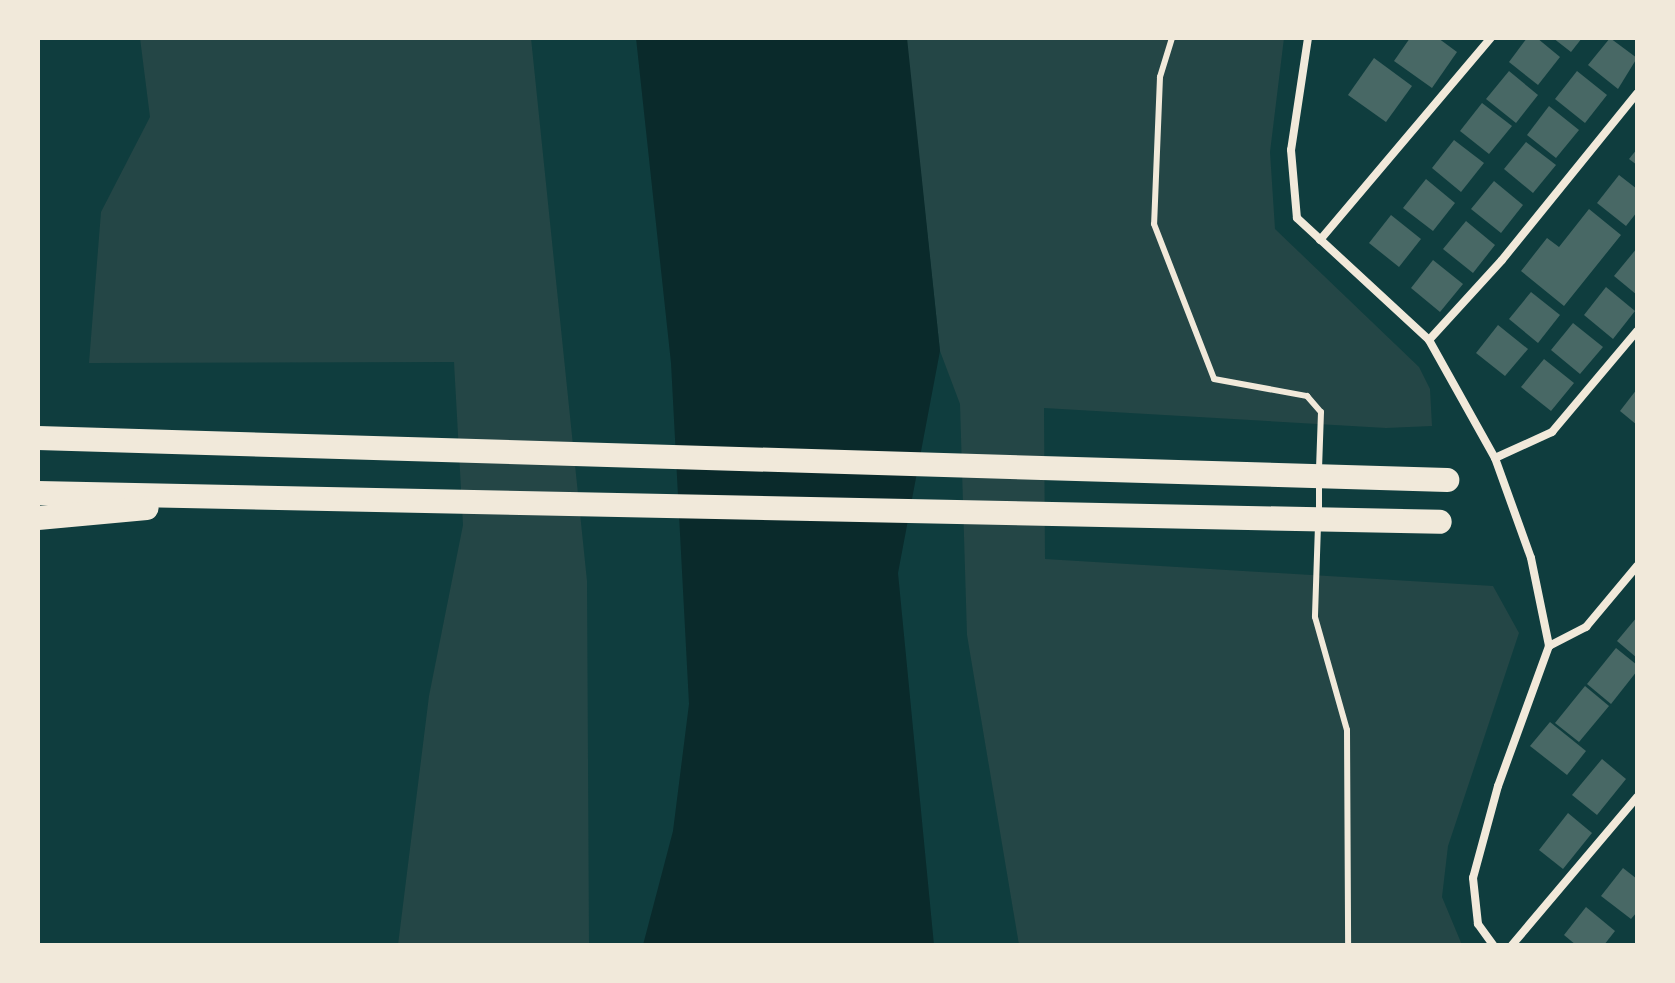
<!DOCTYPE html>
<html>
<head>
<meta charset="utf-8">
<style>
  body { margin:0 }
  #map { position:relative; width:1675px; height:983px; overflow:hidden; background:#0f3d3e; font-family:"DejaVu Sans",sans-serif }
  div>[style] { position:absolute }
  .green>* { inset:0; background:#244646 }
  .water>* { inset:0; background:#0a2a2b }
  .building>* { inset:0; background:#486865 }
  .service>* { height:6px; margin:-3px; padding:0 3px; transform-origin:3px; border-radius:3px; background:#f1e9da }
  .minor>* { height:8px; margin:-4px; padding:0 4px; transform-origin:4px; border-radius:4px; background:#f1e9da }
  .motorway>* { height:24px; margin:-12px; padding:0 12px; transform-origin:12px; border-radius:12px; background:#f1e9da }
  span { translate:-50% -50%; white-space:nowrap; text-align:center; line-height:1.15; -webkit-text-stroke:6px #f1e9da; paint-order:stroke }
  .frame { position:absolute; inset:0; border:40px solid #f1e9da; pointer-events:none }
</style>
</head>
<body>
<div id="map">
  <div class="green">
    <div style="clip-path:polygon(140px 38px,531px 38px,587px 581px,589px 945px,398px 945px,429px 696px,463px 525px,454px 362px,89px 363px,101px 212px,150px 117px)"></div>
    <div style="clip-path:polygon(906px 38px,1284px 38px,1270px 152px,1275px 229px,1419px 367px,1430px 389px,1432px 426px,1386px 428px,1044px 408px,1045px 559px,1493px 586px,1519px 633px,1448px 846px,1442px 897px,1462px 945px,1019px 945px,967px 635px,960px 404px,940px 351px)"></div>
  </div>
  <div class="water">
    <div style="clip-path:polygon(636px 38px,907px 38px,940px 351px,898px 573px,934px 945px,643px 945px,673px 831px,689px 704px,671px 363px)"></div>
  </div>
  <div class="building">
    <div style="clip-path:polygon(1410px 38px,1438px 38px,1457px 52px,1432px 88px,1394px 61px)"></div>
    <div style="clip-path:polygon(1527px 38px,1537px 38px,1560px 57px,1538px 85px,1509px 62px)"></div>
    <div style="clip-path:polygon(1553px 38px,1582px 38px,1571px 52px)"></div>
    <div style="clip-path:polygon(1610px 38px,1637px 58px,1618px 89px,1588px 65px)"></div>
    <div style="clip-path:polygon(1374px 58px,1412px 86px,1386px 122px,1348px 95px)"></div>
    <div style="clip-path:polygon(1509px 71px,1538px 95px,1516px 123px,1486px 99px)"></div>
    <div style="clip-path:polygon(1577px 71px,1607px 95px,1585px 123px,1555px 99px)"></div>
    <div style="clip-path:polygon(1482px 103px,1512px 126px,1489px 154px,1460px 131px)"></div>
    <div style="clip-path:polygon(1549px 106px,1579px 130px,1556px 158px,1527px 135px)"></div>
    <div style="clip-path:polygon(1454px 140px,1484px 163px,1461px 192px,1432px 168px)"></div>
    <div style="clip-path:polygon(1526px 142px,1556px 165px,1533px 193px,1504px 169px)"></div>
    <div style="clip-path:polygon(1637px 149px,1637px 165px,1629px 159px)"></div>
    <div style="clip-path:polygon(1619px 175px,1637px 189px,1637px 212px,1626px 226px,1597px 203px)"></div>
    <div style="clip-path:polygon(1426px 179px,1455px 203px,1433px 231px,1403px 208px)"></div>
    <div style="clip-path:polygon(1494px 181px,1523px 205px,1501px 233px,1471px 209px)"></div>
    <div style="clip-path:polygon(1589px 209px,1621px 235px,1564px 306px,1521px 271px,1547px 238px,1559px 247px)"></div>
    <div style="clip-path:polygon(1391px 215px,1421px 239px,1399px 267px,1369px 243px)"></div>
    <div style="clip-path:polygon(1466px 221px,1495px 245px,1473px 273px,1443px 249px)"></div>
    <div style="clip-path:polygon(1637px 248px,1637px 295px,1614px 276px)"></div>
    <div style="clip-path:polygon(1433px 260px,1463px 284px,1440px 312px,1411px 288px)"></div>
    <div style="clip-path:polygon(1606px 287px,1635px 311px,1613px 339px,1584px 315px)"></div>
    <div style="clip-path:polygon(1531px 292px,1560px 315px,1538px 343px,1509px 319px)"></div>
    <div style="clip-path:polygon(1573px 323px,1603px 347px,1580px 374px,1551px 350px)"></div>
    <div style="clip-path:polygon(1498px 325px,1528px 349px,1505px 376px,1476px 353px)"></div>
    <div style="clip-path:polygon(1544px 359px,1574px 383px,1551px 411px,1521px 387px)"></div>
    <div style="clip-path:polygon(1637px 389px,1637px 425px,1620px 411px)"></div>
    <div style="clip-path:polygon(1637px 617px,1637px 658px,1617px 641px)"></div>
    <div style="clip-path:polygon(1616px 648px,1637px 665px,1637px 671px,1611px 704px,1587px 684px)"></div>
    <div style="clip-path:polygon(1585px 686px,1609px 706px,1579px 742px,1555px 723px)"></div>
    <div style="clip-path:polygon(1550px 722px,1586px 751px,1567px 775px,1530px 746px)"></div>
    <div style="clip-path:polygon(1602px 759px,1626px 779px,1597px 815px,1572px 795px)"></div>
    <div style="clip-path:polygon(1568px 813px,1592px 833px,1563px 869px,1539px 850px)"></div>
    <div style="clip-path:polygon(1623px 868px,1637px 879px,1637px 912px,1631px 919px,1601px 896px)"></div>
    <div style="clip-path:polygon(1586px 907px,1615px 931px,1604px 945px,1576px 945px,1564px 935px)"></div>
  </div>
  <div class="service">
    <div style="left:1172px;top:38px;width:41px;rotate:107.1deg"></div>
    <div style="left:1160px;top:77px;width:147px;rotate:92.3deg"></div>
    <div style="left:1154px;top:224px;width:166px;rotate:68.8deg"></div>
    <div style="left:1214px;top:379px;width:95px;rotate:10.4deg"></div>
    <div style="left:1307px;top:396px;width:21px;rotate:49deg"></div>
    <div style="left:1321px;top:412px;width:58px;rotate:92deg"></div>
    <div style="left:1319px;top:514px;width:33px;rotate:-90deg"></div>
    <div style="left:1318px;top:525px;width:92px;rotate:91.9deg"></div>
    <div style="left:1315px;top:617px;width:117px;rotate:74.2deg"></div>
    <div style="left:1347px;top:730px;width:215px;rotate:89.7deg"></div>
  </div>
  <div class="minor">
    <div style="left:1308px;top:38px;width:113px;rotate:98.6deg"></div>
    <div style="left:1291px;top:150px;width:68px;rotate:85deg"></div>
    <div style="left:1297px;top:218px;width:180px;rotate:42.7deg"></div>
    <div style="left:1429px;top:340px;width:135px;rotate:60.8deg"></div>
    <div style="left:1495px;top:458px;width:106px;rotate:70.2deg"></div>
    <div style="left:1531px;top:558px;width:90px;rotate:78.4deg"></div>
    <div style="left:1549px;top:646px;width:149px;rotate:110deg"></div>
    <div style="left:1498px;top:786px;width:95px;rotate:105.2deg"></div>
    <div style="left:1473px;top:878px;width:46px;rotate:83.8deg"></div>
    <div style="left:1478px;top:924px;width:26px;rotate:54deg"></div>
    <div style="left:1320px;top:240px;width:265px;rotate:-49.8deg"></div>
    <div style="left:1429px;top:340px;width:108px;rotate:-47.6deg"></div>
    <div style="left:1502px;top:260px;width:215px;rotate:-51deg"></div>
    <div style="left:1495px;top:458px;width:63px;rotate:-24.5deg"></div>
    <div style="left:1552px;top:432px;width:132px;rotate:-49.9deg"></div>
    <div style="left:1549px;top:646px;width:42px;rotate:-27.2deg"></div>
    <div style="left:1586px;top:627px;width:80px;rotate:-50.1deg"></div>
    <div style="left:1512px;top:945px;width:194px;rotate:-49.8deg"></div>
  </div>
  <div class="motorway">
    <div style="left:38px;top:438px;width:1410px;rotate:1.71deg"></div>
    <div style="left:38px;top:493px;width:1402px;rotate:1.18deg"></div>
    <div style="left:38px;top:518px;width:109px;rotate:-5.2deg"></div>
  </div>
  <div class="frame"></div>
</div>
</body>
</html>
